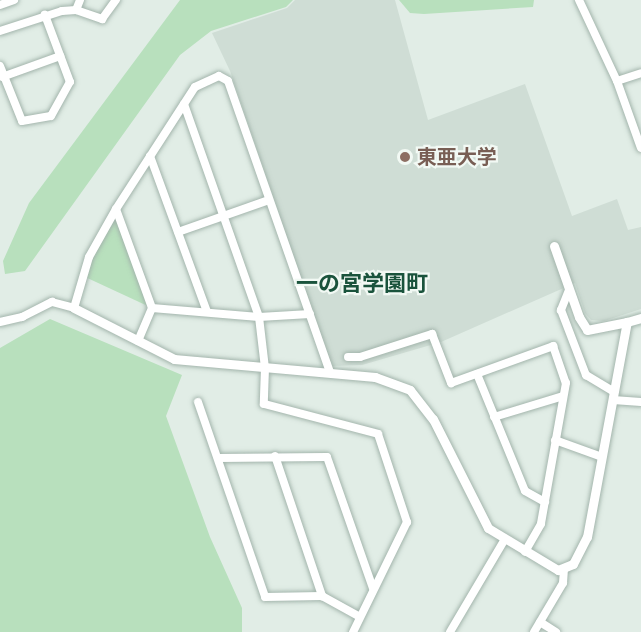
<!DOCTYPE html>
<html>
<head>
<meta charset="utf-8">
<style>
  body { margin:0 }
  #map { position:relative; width:641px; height:632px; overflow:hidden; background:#e1ede6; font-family:"Nunito Sans","Noto Sans JP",sans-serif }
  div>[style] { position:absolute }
  .built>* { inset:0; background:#cfddd5 }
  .green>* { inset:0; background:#b8e0bd }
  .roads { filter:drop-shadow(0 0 2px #a3b5ac) drop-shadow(0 0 2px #a3b5ac) }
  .minor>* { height:8px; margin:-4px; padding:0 4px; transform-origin:4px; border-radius:4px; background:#fff }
  .tertiary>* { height:9px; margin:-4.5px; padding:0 4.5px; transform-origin:4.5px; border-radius:4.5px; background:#fff }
  .dots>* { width:16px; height:16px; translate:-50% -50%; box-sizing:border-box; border:3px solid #f2f9f4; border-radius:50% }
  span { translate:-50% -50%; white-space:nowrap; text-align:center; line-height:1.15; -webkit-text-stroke:4.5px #f2f9f4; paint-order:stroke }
  .education-label { font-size:20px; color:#785e54; font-weight:700 }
  .left { translate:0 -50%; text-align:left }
  .quarter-label { font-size:22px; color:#1a533c; font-weight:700 }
</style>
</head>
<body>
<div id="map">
  <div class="built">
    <div style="clip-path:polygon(295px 0,395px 0,428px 120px,525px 84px,572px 216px,617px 199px,628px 230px,641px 227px,641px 309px,604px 321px,591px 320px,585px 313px,575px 283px,441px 342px,362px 365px,331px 366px,230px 71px,212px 33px,287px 8px)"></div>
  </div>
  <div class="green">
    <div style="clip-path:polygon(180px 0,293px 0,286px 7px,211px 31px,180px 55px,25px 271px,5px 274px,3px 261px,29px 203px)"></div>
    <div style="clip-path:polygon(399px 0,534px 0,533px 7px,424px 14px,410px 13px)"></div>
    <div style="clip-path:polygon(116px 209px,152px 308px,83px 276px)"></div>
    <div style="clip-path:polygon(50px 319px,182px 375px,166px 416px,210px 537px,242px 608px,242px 632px,0 632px,0 348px)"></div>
  </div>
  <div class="roads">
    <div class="minor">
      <div style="left:579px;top:0;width:89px;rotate:64.9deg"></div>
      <div style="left:617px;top:81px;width:71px;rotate:70.3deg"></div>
      <div style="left:0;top:5px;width:15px;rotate:-20deg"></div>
      <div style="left:76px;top:10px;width:11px;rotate:-68deg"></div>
      <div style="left:0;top:31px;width:65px;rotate:-17.9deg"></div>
      <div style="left:62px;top:11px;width:14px;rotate:-4deg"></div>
      <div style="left:76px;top:10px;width:28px;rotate:19deg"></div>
      <div style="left:102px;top:19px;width:24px;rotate:-54deg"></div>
      <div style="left:0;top:66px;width:59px;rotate:68.2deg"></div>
      <div style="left:22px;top:121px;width:29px;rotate:-10deg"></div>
      <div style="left:51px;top:116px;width:39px;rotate:-61deg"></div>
      <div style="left:70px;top:82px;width:72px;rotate:-110.5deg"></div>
      <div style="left:2px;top:77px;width:62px;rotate:-19.9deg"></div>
      <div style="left:617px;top:81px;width:25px;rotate:-18deg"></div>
      <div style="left:184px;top:104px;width:226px;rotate:70.6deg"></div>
      <div style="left:259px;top:317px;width:51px;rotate:83.3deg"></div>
      <div style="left:265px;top:368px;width:36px;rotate:92deg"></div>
      <div style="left:264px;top:404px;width:118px;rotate:14.7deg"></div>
      <div style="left:378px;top:434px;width:93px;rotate:71.8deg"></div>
      <div style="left:407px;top:522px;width:123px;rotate:116.1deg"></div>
      <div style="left:150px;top:156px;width:166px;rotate:69.9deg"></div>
      <div style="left:116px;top:209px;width:105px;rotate:70deg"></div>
      <div style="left:152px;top:308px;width:36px;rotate:113deg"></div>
      <div style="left:178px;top:232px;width:93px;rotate:-19.4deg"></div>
      <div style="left:569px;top:290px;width:22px;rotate:112deg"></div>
      <div style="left:561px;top:310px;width:70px;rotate:69deg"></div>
      <div style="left:586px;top:375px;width:33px;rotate:31deg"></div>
      <div style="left:152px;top:308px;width:107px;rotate:4.8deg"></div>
      <div style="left:259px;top:317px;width:51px;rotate:-3.4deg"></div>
      <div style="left:0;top:322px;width:23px;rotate:-13deg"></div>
      <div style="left:22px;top:317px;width:34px;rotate:-27deg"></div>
      <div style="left:52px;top:302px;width:23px;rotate:15deg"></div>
      <div style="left:74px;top:308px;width:53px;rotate:-73.6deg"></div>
      <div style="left:89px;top:257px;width:55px;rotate:-60.6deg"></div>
      <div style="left:116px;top:209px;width:145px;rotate:-57.1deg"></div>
      <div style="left:195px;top:87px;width:26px;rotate:-25deg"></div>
      <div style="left:219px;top:76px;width:10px;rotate:29deg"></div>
      <div style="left:228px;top:81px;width:309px;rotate:70.7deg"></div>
      <div style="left:348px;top:357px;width:12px"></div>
      <div style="left:360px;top:357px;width:76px;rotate:-17.7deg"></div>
      <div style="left:432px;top:334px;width:53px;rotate:68.8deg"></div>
      <div style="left:451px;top:383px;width:109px;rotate:-19.9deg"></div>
      <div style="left:553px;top:346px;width:39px;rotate:71deg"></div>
      <div style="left:566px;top:383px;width:143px;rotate:100.1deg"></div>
      <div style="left:541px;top:524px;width:32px;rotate:120deg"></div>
      <div style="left:477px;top:374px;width:126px;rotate:67.7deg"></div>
      <div style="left:525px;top:491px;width:23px;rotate:29deg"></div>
      <div style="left:613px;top:400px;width:28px;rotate:4deg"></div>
      <div style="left:198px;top:402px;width:206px;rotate:71deg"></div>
      <div style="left:265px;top:597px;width:57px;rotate:-1deg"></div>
      <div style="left:494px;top:417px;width:72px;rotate:-16.9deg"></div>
      <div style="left:555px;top:440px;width:50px;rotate:19.9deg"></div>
      <div style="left:275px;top:456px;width:148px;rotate:71.4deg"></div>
      <div style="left:322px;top:596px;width:43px;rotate:28.9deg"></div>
      <div style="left:218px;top:458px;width:109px;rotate:-0.5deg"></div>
      <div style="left:327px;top:457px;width:139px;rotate:70.7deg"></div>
      <div style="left:540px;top:622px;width:19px;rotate:32deg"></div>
      <div style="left:450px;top:632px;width:108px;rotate:-59.4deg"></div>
      <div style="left:534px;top:632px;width:57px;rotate:-59.4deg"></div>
      <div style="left:563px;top:583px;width:13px;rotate:-86deg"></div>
    </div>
    <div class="tertiary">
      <div style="left:554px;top:246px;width:75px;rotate:70.6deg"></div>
      <div style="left:579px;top:317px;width:15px;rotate:58deg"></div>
      <div style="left:587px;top:330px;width:41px;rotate:-11.3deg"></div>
      <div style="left:74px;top:308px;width:112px;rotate:27deg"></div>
      <div style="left:174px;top:359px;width:202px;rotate:5.1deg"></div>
      <div style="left:375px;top:377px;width:37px;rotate:20deg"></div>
      <div style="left:410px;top:390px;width:37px;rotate:52deg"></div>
      <div style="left:433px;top:419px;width:122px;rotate:63.2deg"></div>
      <div style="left:488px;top:528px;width:82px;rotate:31deg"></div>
      <div style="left:558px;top:570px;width:16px;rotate:-22deg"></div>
      <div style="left:573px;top:564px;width:30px;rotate:-63deg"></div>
      <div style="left:587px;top:537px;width:219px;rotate:-79.5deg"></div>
      <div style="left:627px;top:322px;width:15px;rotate:-16deg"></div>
    </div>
  </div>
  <div class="dots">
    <div style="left:405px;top:157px;background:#8d6e63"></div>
  </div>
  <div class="education-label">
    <span class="left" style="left:417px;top:157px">東亜大学</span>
  </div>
  <div class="quarter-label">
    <span style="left:362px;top:285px">一の宮学園町</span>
  </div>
</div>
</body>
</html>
